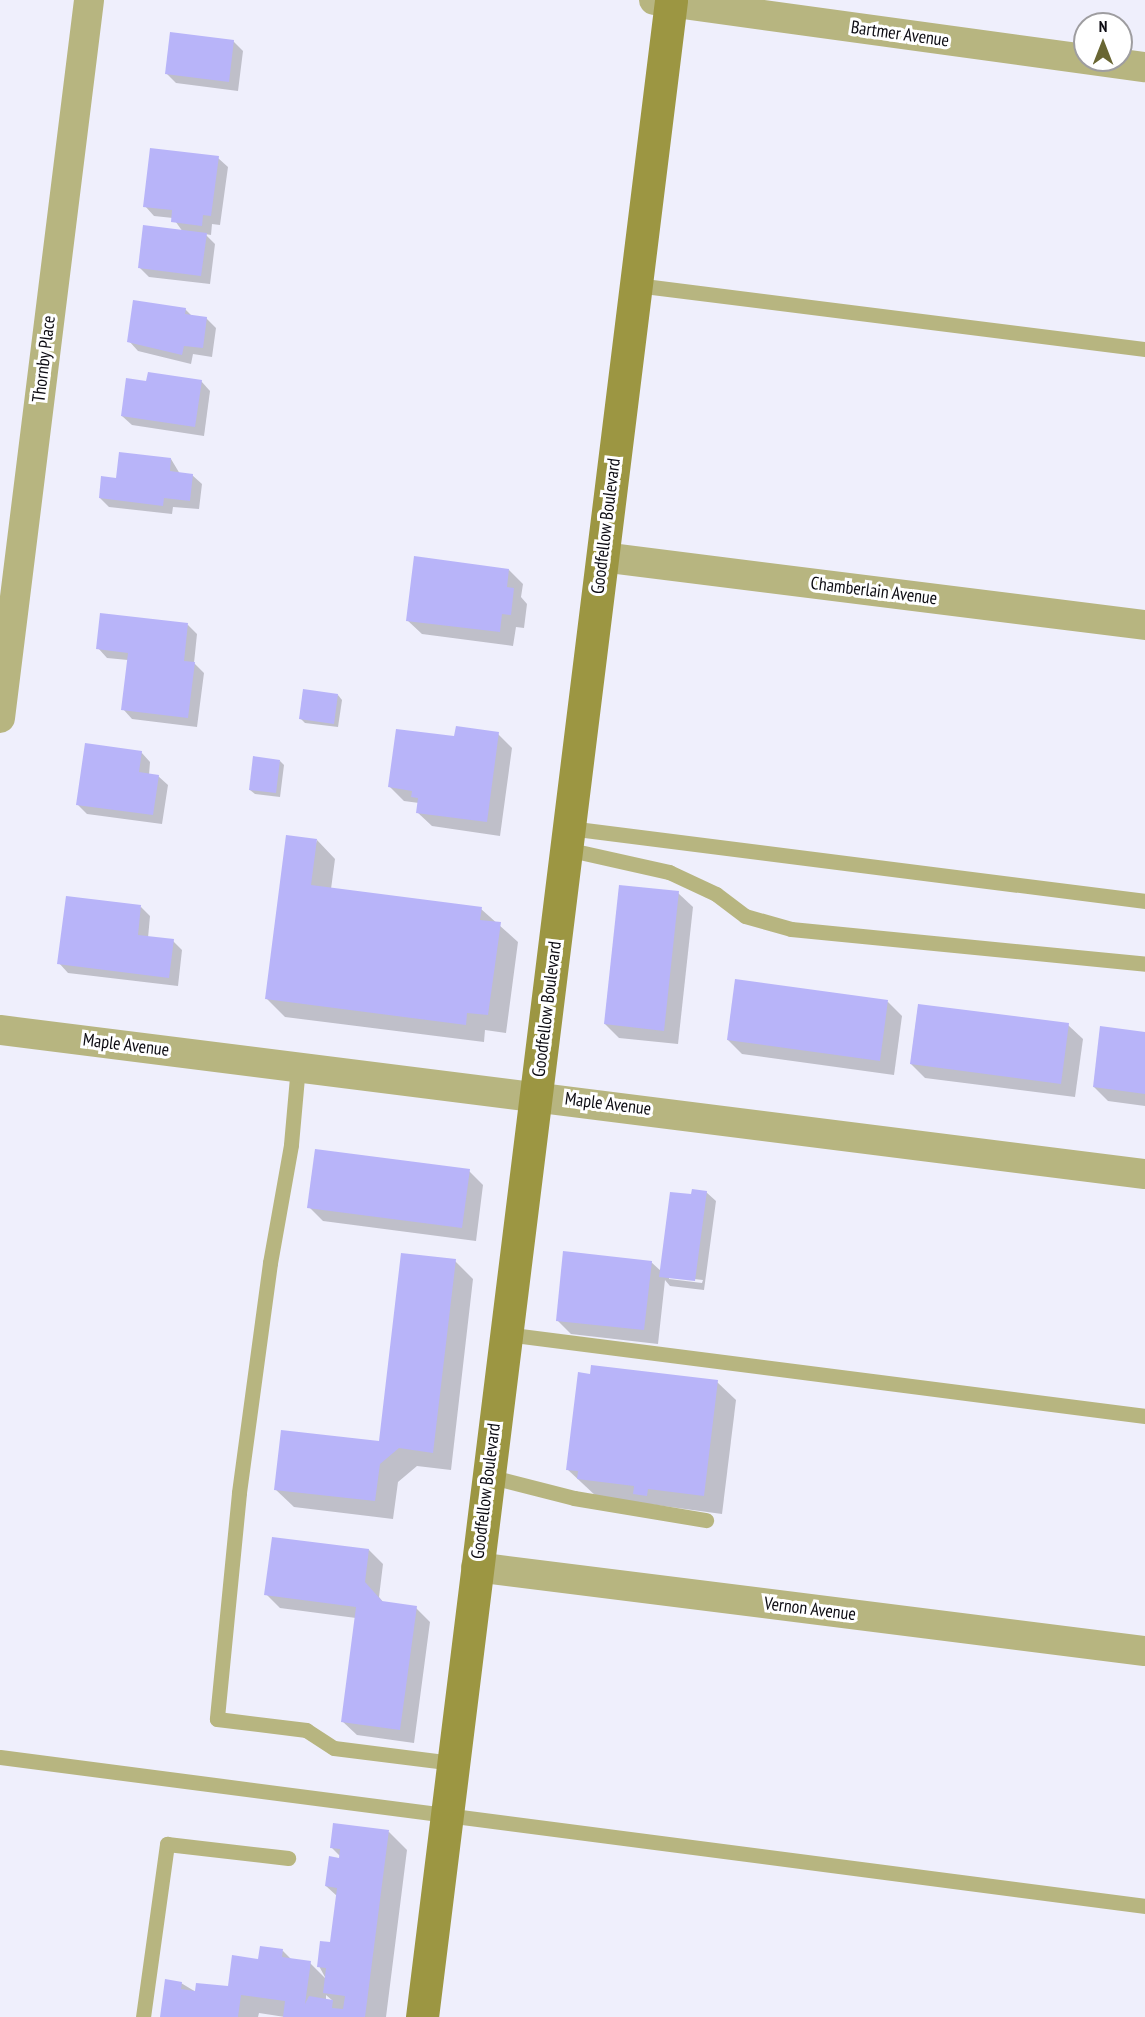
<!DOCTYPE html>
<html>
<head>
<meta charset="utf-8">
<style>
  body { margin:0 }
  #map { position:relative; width:1145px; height:2017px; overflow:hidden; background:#efeffc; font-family:"PT Sans Narrow",sans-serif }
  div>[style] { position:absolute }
  .shadow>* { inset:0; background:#0003 }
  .building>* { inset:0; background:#b8b4f9 }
  .lane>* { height:15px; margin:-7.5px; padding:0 7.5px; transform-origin:7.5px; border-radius:7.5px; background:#b7b580 }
  .street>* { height:30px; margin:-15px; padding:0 15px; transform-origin:15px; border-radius:15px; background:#b7b580 }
  .secondary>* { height:33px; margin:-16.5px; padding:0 16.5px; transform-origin:16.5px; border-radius:16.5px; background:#9c9642 }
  span { translate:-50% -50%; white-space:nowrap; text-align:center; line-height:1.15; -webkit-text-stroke:6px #fff; paint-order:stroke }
  .street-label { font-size:18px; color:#0c0b12 }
  .north { position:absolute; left:1073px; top:12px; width:60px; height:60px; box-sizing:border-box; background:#fff; border:2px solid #9e9da0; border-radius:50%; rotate:0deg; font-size:16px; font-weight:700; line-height:24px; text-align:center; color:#0c0b12 }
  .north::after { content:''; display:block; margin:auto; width:21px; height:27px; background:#696633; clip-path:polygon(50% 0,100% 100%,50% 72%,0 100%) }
</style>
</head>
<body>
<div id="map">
  <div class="shadow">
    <div style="clip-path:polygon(233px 41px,243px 51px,238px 91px,176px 83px,167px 74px)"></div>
    <div style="clip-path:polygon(218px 158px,228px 167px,220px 225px,212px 224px,211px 235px,205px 234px,215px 244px,210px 284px,149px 277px,139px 267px,183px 232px,173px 218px,154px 216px,145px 206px)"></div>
    <div style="clip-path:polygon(185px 309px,192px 316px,206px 318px,216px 328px,212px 357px,193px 354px,191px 364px,138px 351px,129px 341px)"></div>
    <div style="clip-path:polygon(201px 381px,210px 391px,204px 436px,132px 425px,122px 416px,148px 383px)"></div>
    <div style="clip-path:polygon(171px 459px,180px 474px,192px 475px,202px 484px,199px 509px,173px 507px,172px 514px,109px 507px,100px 498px,117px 479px)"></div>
    <div style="clip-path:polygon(509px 570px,523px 584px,521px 597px,527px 604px,524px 628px,516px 627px,513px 646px,422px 634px,407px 620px)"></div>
    <div style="clip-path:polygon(188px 625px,197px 634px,194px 663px,204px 673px,197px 727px,132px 719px,123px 709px,128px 660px,107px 658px,98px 648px)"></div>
    <div style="clip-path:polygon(338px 695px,342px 700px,338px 727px,305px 723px,300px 718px)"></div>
    <div style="clip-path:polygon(498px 734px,512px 748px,500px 836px,432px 826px,417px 812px,419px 803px,404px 801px,390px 787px,456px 738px)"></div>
    <div style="clip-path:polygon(141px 752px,150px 762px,149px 775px,158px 776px,168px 785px,162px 824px,87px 814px,78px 805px)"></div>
    <div style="clip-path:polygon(280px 761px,284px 765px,280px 797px,255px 794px,250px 790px)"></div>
    <div style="clip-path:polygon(317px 840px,335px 859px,331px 889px,481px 909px,518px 942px,506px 1033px,485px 1030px,484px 1042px,285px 1017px,267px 999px)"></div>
    <div style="clip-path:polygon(678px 893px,693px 907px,678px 1044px,619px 1038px,605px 1024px)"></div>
    <div style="clip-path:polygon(141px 907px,150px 916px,148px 938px,173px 941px,182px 950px,178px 986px,68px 973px,59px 963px)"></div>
    <div style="clip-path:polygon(888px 1002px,902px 1016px,894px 1075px,742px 1054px,728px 1040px)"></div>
    <div style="clip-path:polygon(1068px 1025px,1083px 1039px,1075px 1097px,925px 1078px,911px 1064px)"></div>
    <div style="clip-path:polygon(1145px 1034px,1145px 1106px,1108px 1101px,1094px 1087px)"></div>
    <div style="clip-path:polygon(469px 1171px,483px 1185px,476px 1241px,323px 1221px,309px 1207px)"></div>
    <div style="clip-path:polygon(evenodd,706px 1192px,716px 1201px,704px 1290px,670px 1286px,665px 1280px,658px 1344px,571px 1334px,557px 1320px,651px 1262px,662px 1272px,692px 1196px,706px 1192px,669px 1276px,703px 1280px,702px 1283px,669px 1279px,669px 1276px)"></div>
    <div style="clip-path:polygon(455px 1261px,473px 1279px,451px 1470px,417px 1466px,398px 1482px,393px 1519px,294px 1507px,275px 1489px,380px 1443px)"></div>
    <div style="clip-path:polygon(717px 1382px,736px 1400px,722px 1514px,597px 1497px,567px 1469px)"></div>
    <div style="clip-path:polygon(369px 1550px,383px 1564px,379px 1597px,384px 1603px,416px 1608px,430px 1622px,414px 1743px,357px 1735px,342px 1721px,356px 1618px,280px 1608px,266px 1594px)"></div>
    <div style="clip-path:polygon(evenodd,389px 1832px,407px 1850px,386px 2017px,285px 2017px,259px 2013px,258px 2017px,161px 2017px,181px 1983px,196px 1992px,229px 1988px,260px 1960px,283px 1951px,292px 1960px,310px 1963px,326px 1979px,319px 1966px,331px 1944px,337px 1896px,326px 1886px,341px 1857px,332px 1848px,389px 1832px,326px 1995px,333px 2001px,326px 2000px,326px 1995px)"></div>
  </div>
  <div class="building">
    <div style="clip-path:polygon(170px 32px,234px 40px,229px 82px,165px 74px)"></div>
    <div style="clip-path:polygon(150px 148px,219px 156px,211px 216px,203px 215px,202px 226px,171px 222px,172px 210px,143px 207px)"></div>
    <div style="clip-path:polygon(143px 225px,207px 233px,201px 276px,138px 268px)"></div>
    <div style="clip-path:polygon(133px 300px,186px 308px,185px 314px,207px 317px,203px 348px,184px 346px,182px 355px,127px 342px)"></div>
    <div style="clip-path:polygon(148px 372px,202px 380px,195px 427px,121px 416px,126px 378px,146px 381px)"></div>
    <div style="clip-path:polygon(119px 452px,171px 458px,170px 471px,193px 474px,190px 501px,164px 498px,163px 506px,99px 498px,101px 476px,116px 478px)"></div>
    <div style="clip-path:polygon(414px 556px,509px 569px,507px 587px,514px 588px,511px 615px,502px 614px,500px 632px,406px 621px)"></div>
    <div style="clip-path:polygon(100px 613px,188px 623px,184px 661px,195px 662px,188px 718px,121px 710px,128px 653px,96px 649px)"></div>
    <div style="clip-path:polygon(303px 689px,338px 694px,334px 724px,299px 719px)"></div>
    <div style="clip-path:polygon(456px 726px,499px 732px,487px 822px,416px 813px,418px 798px,411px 797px,412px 791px,388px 787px,396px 729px,454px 736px)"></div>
    <div style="clip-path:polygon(85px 743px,142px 751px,139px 772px,159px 775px,153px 815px,76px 805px)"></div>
    <div style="clip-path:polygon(253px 756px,280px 760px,276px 793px,249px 790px)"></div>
    <div style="clip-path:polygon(286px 835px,317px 839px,311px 885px,482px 907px,480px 920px,501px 922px,488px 1015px,467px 1013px,466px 1025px,265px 999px)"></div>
    <div style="clip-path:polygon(619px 885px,679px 891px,664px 1031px,604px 1024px)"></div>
    <div style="clip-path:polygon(66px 896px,141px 905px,138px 935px,174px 939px,169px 978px,57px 964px)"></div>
    <div style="clip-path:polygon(735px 979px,888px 1000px,880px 1061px,727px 1040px)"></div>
    <div style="clip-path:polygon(918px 1004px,1069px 1023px,1061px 1084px,910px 1064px)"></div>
    <div style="clip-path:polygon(1100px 1026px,1145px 1032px,1145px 1094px,1093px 1087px)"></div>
    <div style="clip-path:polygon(315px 1149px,470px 1169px,462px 1228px,307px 1208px)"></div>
    <div style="clip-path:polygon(692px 1189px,707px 1191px,695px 1281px,659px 1277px,670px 1192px,691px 1194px)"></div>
    <div style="clip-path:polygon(563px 1251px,652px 1261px,644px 1330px,556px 1321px)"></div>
    <div style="clip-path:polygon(401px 1253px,456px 1259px,433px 1453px,399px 1448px,380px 1464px,375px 1501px,274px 1490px,281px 1430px,379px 1441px)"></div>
    <div style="clip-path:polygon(591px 1365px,718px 1380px,704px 1496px,648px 1489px,647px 1496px,633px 1494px,634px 1486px,577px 1479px,578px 1471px,566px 1470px,578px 1372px,590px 1374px)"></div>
    <div style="clip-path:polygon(272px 1537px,369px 1549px,365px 1582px,382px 1601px,417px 1606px,400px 1730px,341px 1722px,356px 1607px,264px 1595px)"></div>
    <div style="clip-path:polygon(333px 1823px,389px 1830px,365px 2017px,283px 2017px,285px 2001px,241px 1995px,238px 2017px,160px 2017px,165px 1979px,182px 1982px,181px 1989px,195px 1991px,196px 1983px,228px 1986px,232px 1955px,258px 1959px,260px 1946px,283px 1949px,282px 1957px,311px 1961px,305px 2004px,309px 1996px,333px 2000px,332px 2008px,343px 2009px,345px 1996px,323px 1993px,326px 1968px,317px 1967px,320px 1941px,330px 1942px,337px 1888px,325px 1886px,329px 1856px,339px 1858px,340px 1849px,330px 1848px)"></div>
  </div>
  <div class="lane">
    <div style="left:636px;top:285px;width:513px;rotate:7.17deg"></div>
    <div style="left:569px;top:828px;width:581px;rotate:7.22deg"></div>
    <div style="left:566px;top:849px;width:106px;rotate:12.6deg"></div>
    <div style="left:669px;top:872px;width:52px;rotate:25.1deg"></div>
    <div style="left:716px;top:894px;width:36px;rotate:37deg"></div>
    <div style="left:745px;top:916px;width:48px;rotate:15.8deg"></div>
    <div style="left:791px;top:929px;width:356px;rotate:5.6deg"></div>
    <div style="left:298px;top:1066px;width:79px;rotate:95.1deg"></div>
    <div style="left:291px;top:1145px;width:120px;rotate:100.1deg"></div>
    <div style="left:270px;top:1263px;width:232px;rotate:97.7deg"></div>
    <div style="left:239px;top:1493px;width:227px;rotate:95.6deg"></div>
    <div style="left:217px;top:1719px;width:90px;rotate:7deg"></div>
    <div style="left:306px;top:1730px;width:33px;rotate:33deg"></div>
    <div style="left:334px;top:1748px;width:119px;rotate:7.2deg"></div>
    <div style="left:506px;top:1334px;width:644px;rotate:7.31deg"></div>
    <div style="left:488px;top:1476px;width:89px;rotate:14.3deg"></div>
    <div style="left:574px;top:1498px;width:134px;rotate:9.5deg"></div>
    <div style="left:0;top:1757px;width:1155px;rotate:7.41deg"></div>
    <div style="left:143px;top:2017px;width:175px;rotate:-82.1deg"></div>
    <div style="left:167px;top:1844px;width:122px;rotate:6.6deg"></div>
  </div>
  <div class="street">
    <div style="left:654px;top:0;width:496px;rotate:7.8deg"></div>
    <div style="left:602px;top:557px;width:547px;rotate:7.14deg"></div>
    <div style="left:0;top:718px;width:723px;rotate:-82.93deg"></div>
    <div style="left:0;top:1030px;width:1154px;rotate:7.17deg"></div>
    <div style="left:476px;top:1567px;width:674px;rotate:7.16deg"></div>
  </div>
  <div class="secondary">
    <div style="left:422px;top:2017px;width:2032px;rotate:-82.96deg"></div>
  </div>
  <div class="street-label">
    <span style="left:900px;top:34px;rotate:8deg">Bartmer Avenue</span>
    <span style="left:44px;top:359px;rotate:-83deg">Thornby Place</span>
    <span style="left:606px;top:526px;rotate:-83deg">Goodfellow Boulevard</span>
    <span style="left:874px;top:591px;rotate:7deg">Chamberlain Avenue</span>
    <span style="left:547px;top:1009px;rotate:-83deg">Goodfellow Boulevard</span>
    <span style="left:126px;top:1045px;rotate:7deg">Maple Avenue</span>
    <span style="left:608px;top:1104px;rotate:7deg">Maple Avenue</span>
    <span style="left:486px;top:1491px;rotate:-83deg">Goodfellow Boulevard</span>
    <span style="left:810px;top:1609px;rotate:7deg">Vernon Avenue</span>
  </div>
  <div class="north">N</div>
</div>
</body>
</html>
